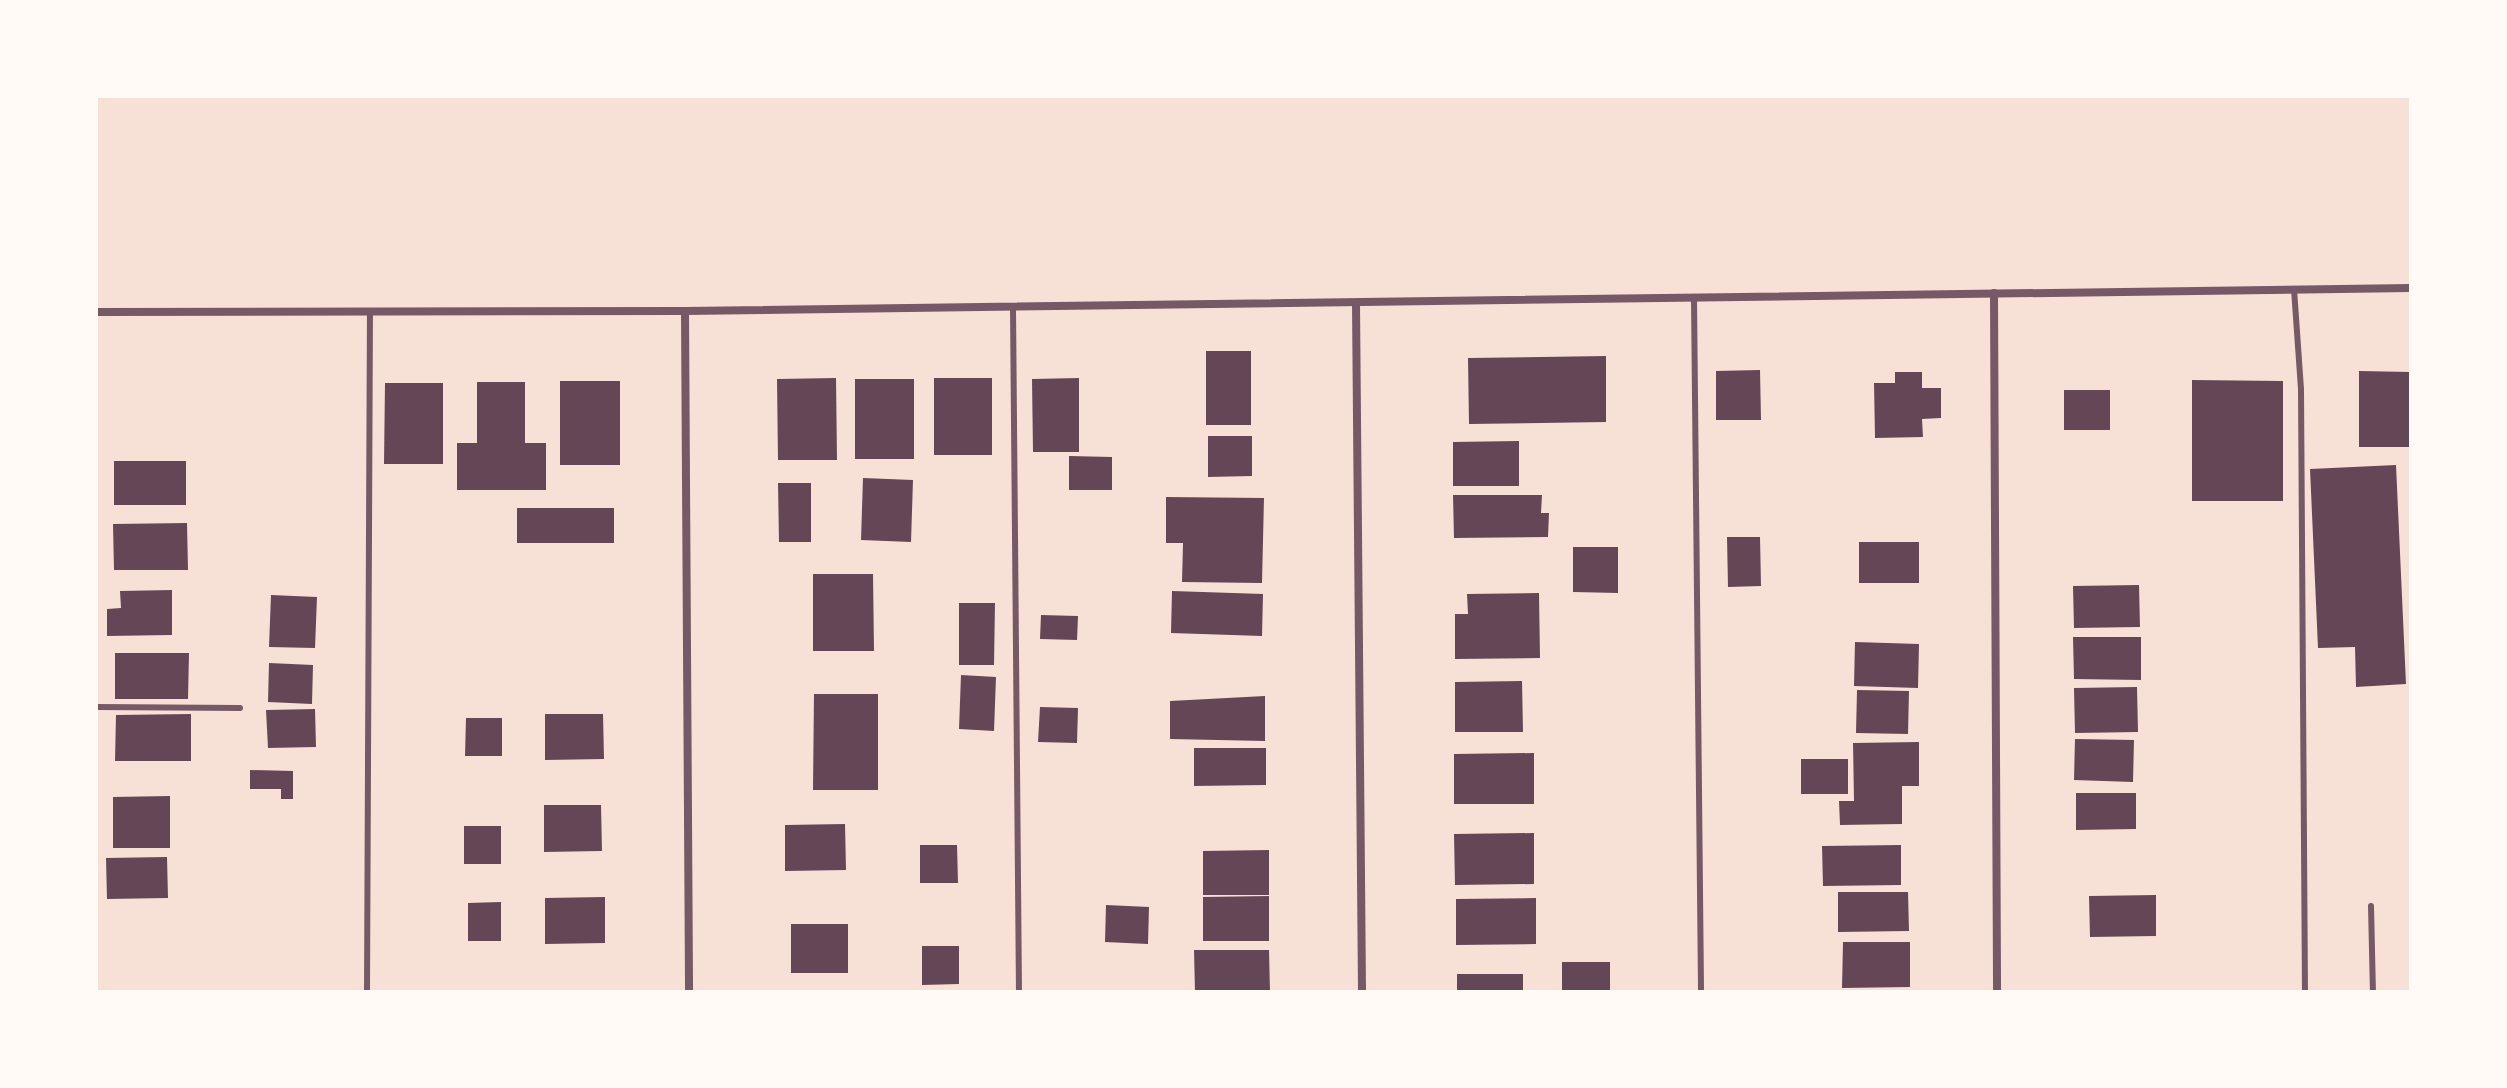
<!DOCTYPE html>
<html>
<head>
<meta charset="utf-8">
<style>
  body { margin:0 }
  #map { position:relative; width:2507px; height:1088px; overflow:hidden; background:#f7e1d7; font-family:"Fira Sans Condensed",sans-serif }
  div>[style] { position:absolute }
  .building>* { inset:0; background:#644757 }
  .service>* { height:6px; margin:-3px; padding:0 3px; transform-origin:3px; border-radius:3px; background:#755966 }
  .minor>* { height:8px; margin:-4px; padding:0 4px; transform-origin:4px; border-radius:4px; background:#755966 }
  span { translate:-50% -50%; white-space:nowrap; text-align:center; line-height:1.15; -webkit-text-stroke:8px #fffaf5; paint-order:stroke }
  .frame { position:absolute; inset:0; border:98px solid #fffaf5; pointer-events:none }
</style>
</head>
<body>
<div id="map">
  <div class="building">
    <div style="clip-path:polygon(1206px 351px,1251px 351px,1251px 425px,1206px 425px)"></div>
    <div style="clip-path:polygon(1606px 356px,1606px 422px,1469px 424px,1468px 358px)"></div>
    <div style="clip-path:polygon(1760px 370px,1761px 420px,1716px 420px,1716px 371px)"></div>
    <div style="clip-path:polygon(2359px 371px,2411px 372px,2411px 447px,2359px 447px)"></div>
    <div style="clip-path:polygon(1895px 372px,1922px 372px,1922px 388px,1941px 388px,1941px 418px,1922px 419px,1923px 437px,1875px 438px,1874px 383px,1895px 383px)"></div>
    <div style="clip-path:polygon(836px 378px,837px 460px,778px 460px,777px 379px)"></div>
    <div style="clip-path:polygon(934px 378px,992px 378px,992px 455px,934px 455px)"></div>
    <div style="clip-path:polygon(1079px 378px,1079px 452px,1033px 452px,1032px 379px)"></div>
    <div style="clip-path:polygon(855px 379px,914px 379px,914px 459px,855px 459px)"></div>
    <div style="clip-path:polygon(2192px 380px,2283px 381px,2283px 501px,2192px 501px)"></div>
    <div style="clip-path:polygon(560px 381px,620px 381px,620px 465px,560px 465px)"></div>
    <div style="clip-path:polygon(477px 382px,525px 382px,525px 443px,546px 443px,546px 490px,457px 490px,457px 443px,477px 443px)"></div>
    <div style="clip-path:polygon(385px 383px,443px 383px,443px 464px,384px 464px)"></div>
    <div style="clip-path:polygon(2064px 390px,2110px 390px,2110px 430px,2064px 430px)"></div>
    <div style="clip-path:polygon(1208px 436px,1252px 436px,1252px 476px,1208px 477px)"></div>
    <div style="clip-path:polygon(1519px 441px,1519px 486px,1453px 486px,1453px 442px)"></div>
    <div style="clip-path:polygon(1069px 456px,1112px 457px,1112px 490px,1069px 490px)"></div>
    <div style="clip-path:polygon(114px 461px,186px 461px,186px 505px,114px 505px)"></div>
    <div style="clip-path:polygon(2396px 465px,2406px 684px,2356px 687px,2355px 647px,2318px 648px,2310px 469px)"></div>
    <div style="clip-path:polygon(863px 478px,913px 480px,911px 542px,861px 540px)"></div>
    <div style="clip-path:polygon(778px 483px,811px 483px,811px 542px,779px 542px)"></div>
    <div style="clip-path:polygon(1453px 495px,1542px 495px,1541px 513px,1549px 513px,1548px 537px,1454px 538px)"></div>
    <div style="clip-path:polygon(1166px 497px,1264px 498px,1262px 583px,1182px 582px,1183px 543px,1166px 543px)"></div>
    <div style="clip-path:polygon(517px 508px,614px 508px,614px 543px,517px 543px)"></div>
    <div style="clip-path:polygon(187px 523px,188px 570px,114px 570px,113px 524px)"></div>
    <div style="clip-path:polygon(1727px 537px,1760px 537px,1761px 586px,1728px 587px)"></div>
    <div style="clip-path:polygon(1859px 542px,1919px 542px,1919px 583px,1859px 583px)"></div>
    <div style="clip-path:polygon(1573px 547px,1618px 547px,1618px 593px,1573px 592px)"></div>
    <div style="clip-path:polygon(813px 574px,873px 574px,874px 651px,813px 651px)"></div>
    <div style="clip-path:polygon(2139px 585px,2140px 627px,2074px 628px,2073px 586px)"></div>
    <div style="clip-path:polygon(172px 590px,172px 635px,107px 636px,107px 609px,121px 608px,120px 591px)"></div>
    <div style="clip-path:polygon(1172px 591px,1263px 594px,1262px 636px,1171px 633px)"></div>
    <div style="clip-path:polygon(1539px 593px,1540px 658px,1455px 659px,1455px 614px,1468px 614px,1467px 594px)"></div>
    <div style="clip-path:polygon(271px 595px,317px 597px,315px 648px,269px 647px)"></div>
    <div style="clip-path:polygon(959px 603px,995px 603px,994px 665px,959px 665px)"></div>
    <div style="clip-path:polygon(1041px 615px,1078px 616px,1077px 640px,1040px 639px)"></div>
    <div style="clip-path:polygon(2073px 637px,2141px 637px,2141px 680px,2074px 679px)"></div>
    <div style="clip-path:polygon(1855px 642px,1919px 644px,1918px 688px,1854px 686px)"></div>
    <div style="clip-path:polygon(115px 653px,189px 653px,188px 699px,115px 699px)"></div>
    <div style="clip-path:polygon(269px 663px,313px 665px,312px 704px,268px 702px)"></div>
    <div style="clip-path:polygon(961px 675px,996px 677px,994px 731px,959px 729px)"></div>
    <div style="clip-path:polygon(1522px 681px,1523px 732px,1455px 732px,1455px 682px)"></div>
    <div style="clip-path:polygon(2137px 687px,2138px 732px,2075px 733px,2074px 688px)"></div>
    <div style="clip-path:polygon(1857px 690px,1909px 691px,1908px 734px,1856px 733px)"></div>
    <div style="clip-path:polygon(814px 694px,878px 694px,878px 790px,813px 790px)"></div>
    <div style="clip-path:polygon(1265px 696px,1265px 741px,1170px 739px,1170px 701px)"></div>
    <div style="clip-path:polygon(1040px 707px,1078px 708px,1077px 743px,1038px 742px)"></div>
    <div style="clip-path:polygon(315px 709px,316px 747px,268px 748px,266px 710px)"></div>
    <div style="clip-path:polygon(191px 714px,191px 761px,115px 761px,116px 715px)"></div>
    <div style="clip-path:polygon(545px 714px,603px 714px,604px 759px,545px 760px)"></div>
    <div style="clip-path:polygon(466px 718px,502px 718px,502px 756px,465px 756px)"></div>
    <div style="clip-path:polygon(2075px 739px,2134px 740px,2133px 782px,2074px 780px)"></div>
    <div style="clip-path:polygon(1919px 742px,1919px 786px,1902px 786px,1902px 824px,1840px 825px,1839px 801px,1854px 801px,1853px 743px)"></div>
    <div style="clip-path:polygon(1194px 748px,1266px 748px,1266px 785px,1194px 786px)"></div>
    <div style="clip-path:polygon(1534px 753px,1534px 804px,1454px 804px,1454px 754px)"></div>
    <div style="clip-path:polygon(1801px 759px,1848px 759px,1848px 794px,1801px 794px)"></div>
    <div style="clip-path:polygon(250px 770px,293px 771px,293px 799px,281px 799px,281px 789px,250px 789px)"></div>
    <div style="clip-path:polygon(2076px 793px,2136px 793px,2136px 829px,2076px 830px)"></div>
    <div style="clip-path:polygon(170px 796px,170px 848px,113px 848px,113px 797px)"></div>
    <div style="clip-path:polygon(544px 805px,601px 805px,602px 851px,544px 852px)"></div>
    <div style="clip-path:polygon(845px 824px,846px 870px,785px 871px,785px 825px)"></div>
    <div style="clip-path:polygon(464px 826px,501px 826px,501px 864px,464px 864px)"></div>
    <div style="clip-path:polygon(1534px 833px,1534px 884px,1455px 885px,1454px 834px)"></div>
    <div style="clip-path:polygon(920px 845px,957px 845px,958px 883px,920px 883px)"></div>
    <div style="clip-path:polygon(1901px 845px,1901px 885px,1823px 886px,1822px 846px)"></div>
    <div style="clip-path:polygon(1269px 850px,1269px 895px,1203px 895px,1203px 851px)"></div>
    <div style="clip-path:polygon(167px 857px,168px 898px,107px 899px,106px 858px)"></div>
    <div style="clip-path:polygon(1838px 892px,1908px 892px,1909px 931px,1838px 932px)"></div>
    <div style="clip-path:polygon(2156px 895px,2156px 936px,2090px 937px,2089px 896px)"></div>
    <div style="clip-path:polygon(1269px 896px,1269px 941px,1203px 941px,1203px 897px)"></div>
    <div style="clip-path:polygon(605px 897px,605px 943px,545px 944px,545px 898px)"></div>
    <div style="clip-path:polygon(1536px 898px,1536px 944px,1456px 945px,1456px 899px)"></div>
    <div style="clip-path:polygon(501px 902px,501px 941px,468px 941px,468px 903px)"></div>
    <div style="clip-path:polygon(1106px 905px,1149px 907px,1148px 944px,1105px 942px)"></div>
    <div style="clip-path:polygon(791px 924px,848px 924px,848px 973px,791px 973px)"></div>
    <div style="clip-path:polygon(1843px 942px,1910px 942px,1910px 987px,1842px 988px)"></div>
    <div style="clip-path:polygon(922px 946px,959px 946px,959px 984px,922px 985px)"></div>
    <div style="clip-path:polygon(1194px 950px,1269px 950px,1270px 992px,1195px 992px)"></div>
    <div style="clip-path:polygon(1562px 962px,1610px 962px,1610px 992px,1562px 992px)"></div>
    <div style="clip-path:polygon(1457px 974px,1523px 974px,1523px 992px,1457px 992px)"></div>
  </div>
  <div class="service">
    <div style="left:2294px;top:289px;width:101px;rotate:86deg"></div>
    <div style="left:2301px;top:390px;width:602px;rotate:89.62deg"></div>
    <div style="left:1694px;top:298px;width:694px;rotate:89.42deg"></div>
    <div style="left:1013px;top:307px;width:685px;rotate:89.5deg"></div>
    <div style="left:96px;top:707px;width:144px;rotate:0.4deg"></div>
    <div style="left:2371px;top:906px;width:86px;rotate:88.7deg"></div>
    <div style="left:367px;top:992px;width:681px;rotate:-89.75deg"></div>
  </div>
  <div class="minor">
    <div style="left:1994px;top:293px;width:699px;rotate:89.75deg"></div>
    <div style="left:1356px;top:303px;width:689px;rotate:89.5deg"></div>
    <div style="left:685px;top:311px;width:681px;rotate:89.66deg"></div>
    <div style="left:96px;top:312px;width:589px;rotate:-0.1deg"></div>
    <div style="left:685px;top:311px;width:1726px;rotate:-0.76deg"></div>
  </div>
  <div class="frame"></div>
</div>
</body>
</html>
